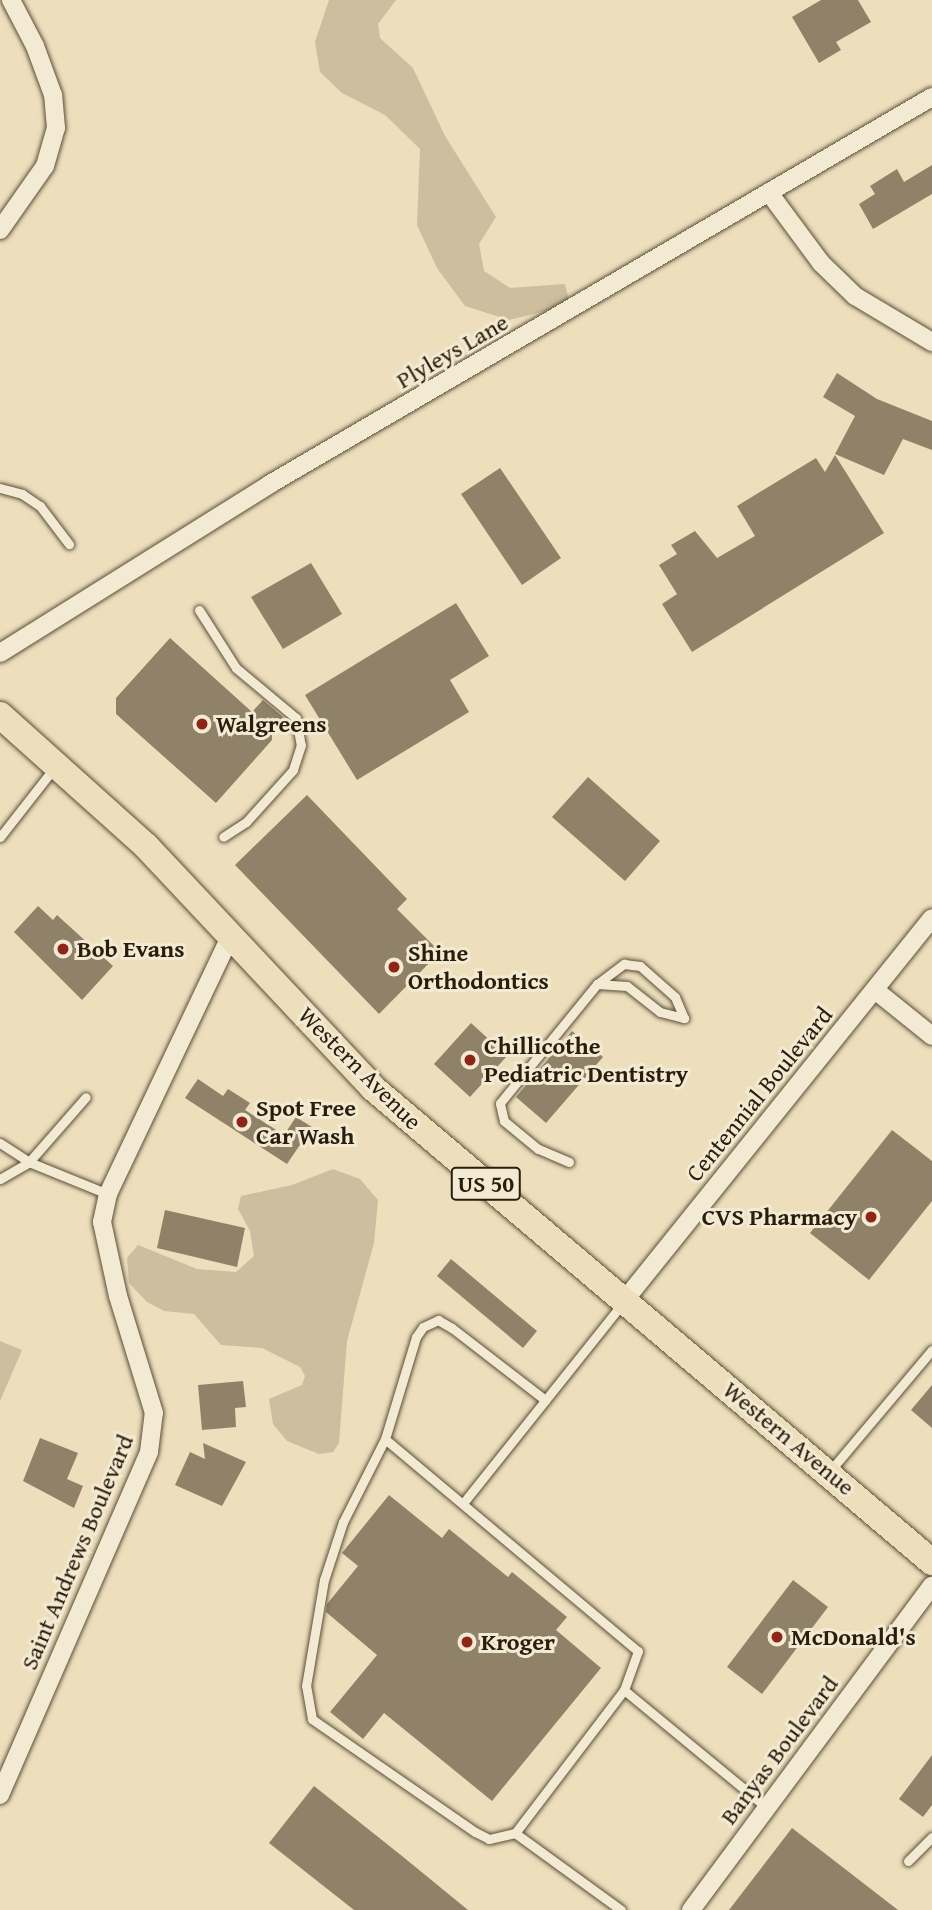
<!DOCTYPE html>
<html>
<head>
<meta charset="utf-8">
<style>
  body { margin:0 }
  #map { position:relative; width:932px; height:1910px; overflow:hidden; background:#eddfbc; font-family:"Gentium Book Plus",serif }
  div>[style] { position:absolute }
  .green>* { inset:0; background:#ccbe9e }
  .building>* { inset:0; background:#8f8268 }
  .roads { filter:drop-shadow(0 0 2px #5b4e38) drop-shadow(0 0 2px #5b4e38) }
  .service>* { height:9px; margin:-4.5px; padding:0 4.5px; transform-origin:4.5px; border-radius:4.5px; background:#f3ead3 }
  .minor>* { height:18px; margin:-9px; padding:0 9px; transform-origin:9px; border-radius:9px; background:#f3ead3 }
  .primary>* { height:26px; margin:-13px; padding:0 13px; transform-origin:13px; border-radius:13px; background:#eddfbc }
  .dots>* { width:19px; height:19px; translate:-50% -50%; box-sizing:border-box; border:4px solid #f3ead3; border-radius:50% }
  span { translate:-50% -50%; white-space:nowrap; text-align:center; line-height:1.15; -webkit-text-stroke:6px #f3ead3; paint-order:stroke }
  .shield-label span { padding:2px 5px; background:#f3ead3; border:2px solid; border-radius:5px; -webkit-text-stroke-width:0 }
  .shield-label { font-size:23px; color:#2a1d0c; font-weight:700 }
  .street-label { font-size:24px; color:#2a1d0c }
  .poi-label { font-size:24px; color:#2a1d0c; font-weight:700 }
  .left { translate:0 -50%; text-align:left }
  .right { translate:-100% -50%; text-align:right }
</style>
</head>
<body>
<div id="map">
  <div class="green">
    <div style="clip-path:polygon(329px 0,396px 0,378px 24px,380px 38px,413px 68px,445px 136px,496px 217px,479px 244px,484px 271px,510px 288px,565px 284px,570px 305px,509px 320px,465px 306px,437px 268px,417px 225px,420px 149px,385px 115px,342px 93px,320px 72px,315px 42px)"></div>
    <div style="clip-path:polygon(333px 1169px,360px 1179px,378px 1200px,374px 1243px,347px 1341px,339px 1443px,333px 1452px,319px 1454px,287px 1441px,273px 1424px,269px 1399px,302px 1385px,305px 1376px,300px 1367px,262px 1348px,221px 1345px,194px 1314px,164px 1311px,147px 1302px,129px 1283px,127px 1258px,138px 1245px,197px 1269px,236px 1272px,254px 1256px,250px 1231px,238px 1209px,241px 1196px,292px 1185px)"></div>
    <div style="clip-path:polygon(0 1341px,22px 1350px,0 1401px)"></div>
  </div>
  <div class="building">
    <div style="clip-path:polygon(821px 0,858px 0,871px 22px,836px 42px,841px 50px,819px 63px,792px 17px)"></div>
    <div style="clip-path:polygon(932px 165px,932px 194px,873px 229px,859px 204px,875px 194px,870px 186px,897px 169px,904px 182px)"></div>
    <div style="clip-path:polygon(837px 373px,877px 399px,932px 421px,932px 450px,903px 439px,884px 475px,835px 454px,855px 416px,823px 397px)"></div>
    <div style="clip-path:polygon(835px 455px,884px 533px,692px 652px,662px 604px,677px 594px,659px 565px,677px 554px,671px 545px,695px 531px,717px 558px,755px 536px,737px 506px,816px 458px,825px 472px)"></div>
    <div style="clip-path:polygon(500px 468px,561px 558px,522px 585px,461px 494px)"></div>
    <div style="clip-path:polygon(311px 563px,342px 614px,283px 649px,251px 597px)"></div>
    <div style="clip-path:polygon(456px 603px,489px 656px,450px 680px,469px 712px,357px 780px,305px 695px)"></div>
    <div style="clip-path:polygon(170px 638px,252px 712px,263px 700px,283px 717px,272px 730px,272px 740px,216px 803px,116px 714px,116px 698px)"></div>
    <div style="clip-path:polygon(588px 777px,660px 841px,625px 881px,552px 817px)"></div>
    <div style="clip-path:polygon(307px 795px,407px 899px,397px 909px,440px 952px,379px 1014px,235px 865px)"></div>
    <div style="clip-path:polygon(38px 906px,53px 920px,57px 915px,113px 966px,82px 1000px,14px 932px)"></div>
    <div style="clip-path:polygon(471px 1023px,507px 1056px,470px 1097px,434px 1064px)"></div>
    <div style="clip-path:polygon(572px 1031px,603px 1057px,546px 1123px,516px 1097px)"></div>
    <div style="clip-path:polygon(198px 1079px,223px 1096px,228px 1089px,250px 1103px,245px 1110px,284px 1135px,296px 1117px,312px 1127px,287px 1164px,185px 1098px)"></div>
    <div style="clip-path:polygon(892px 1130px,932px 1161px,932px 1201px,869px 1280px,810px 1233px)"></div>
    <div style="clip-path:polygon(165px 1210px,245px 1228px,237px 1267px,157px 1248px)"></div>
    <div style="clip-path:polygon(451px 1259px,537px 1331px,523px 1348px,437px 1276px)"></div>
    <div style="clip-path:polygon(243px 1381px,246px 1407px,235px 1408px,236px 1427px,202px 1430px,198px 1385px)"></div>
    <div style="clip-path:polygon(932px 1385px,932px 1428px,911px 1410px)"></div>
    <div style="clip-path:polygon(40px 1438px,78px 1453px,67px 1479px,83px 1486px,74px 1508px,23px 1481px)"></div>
    <div style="clip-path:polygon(203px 1443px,246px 1462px,222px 1506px,175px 1485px,190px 1452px,205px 1459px)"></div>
    <div style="clip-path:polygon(389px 1495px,442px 1538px,449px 1529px,508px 1577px,512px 1572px,567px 1617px,556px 1630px,601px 1668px,492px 1801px,384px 1713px,363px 1739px,330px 1712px,377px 1655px,326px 1612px,327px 1604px,358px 1566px,342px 1553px)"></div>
    <div style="clip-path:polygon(793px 1580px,828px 1607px,762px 1694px,727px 1667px)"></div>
    <div style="clip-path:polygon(932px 1755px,932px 1805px,923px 1817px,899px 1799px)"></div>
    <div style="clip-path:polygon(314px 1786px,402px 1856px,468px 1910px,354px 1910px,269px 1843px)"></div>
    <div style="clip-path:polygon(792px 1828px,898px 1910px,729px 1910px)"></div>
  </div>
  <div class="roads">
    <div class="service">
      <div style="left:0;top:488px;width:23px;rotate:15deg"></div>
      <div style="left:22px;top:494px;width:22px;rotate:34deg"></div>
      <div style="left:40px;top:506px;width:48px;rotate:52.7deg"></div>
      <div style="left:199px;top:610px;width:69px;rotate:57.5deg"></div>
      <div style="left:236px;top:668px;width:78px;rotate:39.8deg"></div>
      <div style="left:296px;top:718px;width:27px;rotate:80deg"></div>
      <div style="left:301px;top:745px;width:26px;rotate:108deg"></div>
      <div style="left:293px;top:770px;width:70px;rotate:132.1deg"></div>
      <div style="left:246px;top:822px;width:27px;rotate:147deg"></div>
      <div style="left:0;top:837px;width:88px;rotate:-52deg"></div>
      <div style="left:597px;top:984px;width:30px;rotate:4deg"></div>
      <div style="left:627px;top:986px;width:42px;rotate:38.2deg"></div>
      <div style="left:660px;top:1012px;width:25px;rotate:14deg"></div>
      <div style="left:0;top:1143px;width:35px;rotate:33deg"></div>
      <div style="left:29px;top:1162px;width:85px;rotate:22.1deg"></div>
      <div style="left:569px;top:1162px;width:34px;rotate:-157deg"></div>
      <div style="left:538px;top:1149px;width:44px;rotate:-140.5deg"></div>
      <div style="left:504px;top:1121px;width:18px;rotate:-103deg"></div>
      <div style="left:500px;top:1103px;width:154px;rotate:-50.8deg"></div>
      <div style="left:597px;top:984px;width:34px;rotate:-37deg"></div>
      <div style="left:624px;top:964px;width:16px;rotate:7deg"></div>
      <div style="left:640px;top:966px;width:47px;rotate:41.5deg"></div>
      <div style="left:675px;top:997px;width:23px;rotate:67deg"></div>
      <div style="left:0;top:1179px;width:34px;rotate:-30deg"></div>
      <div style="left:29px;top:1162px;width:86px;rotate:-48.8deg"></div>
      <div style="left:385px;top:1439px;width:330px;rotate:40deg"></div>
      <div style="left:638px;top:1651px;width:41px;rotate:109.7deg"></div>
      <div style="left:624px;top:1690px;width:180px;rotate:127.3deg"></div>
      <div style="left:515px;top:1833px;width:131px;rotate:36deg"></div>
      <div style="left:830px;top:1471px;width:158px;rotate:-49.9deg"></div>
      <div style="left:464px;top:1502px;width:253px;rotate:-51.4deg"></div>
      <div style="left:624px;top:1690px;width:185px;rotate:39.5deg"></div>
      <div style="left:515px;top:1833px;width:27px;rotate:167deg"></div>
      <div style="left:489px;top:1839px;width:16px;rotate:-153deg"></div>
      <div style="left:475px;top:1832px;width:198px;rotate:-145.3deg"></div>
      <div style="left:312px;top:1719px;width:34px;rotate:-100deg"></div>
      <div style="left:306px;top:1686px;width:108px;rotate:-80.4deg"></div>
      <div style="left:324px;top:1580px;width:61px;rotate:-71.9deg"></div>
      <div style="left:343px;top:1522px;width:93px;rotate:-63.2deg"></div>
      <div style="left:385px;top:1439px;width:107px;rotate:-73.1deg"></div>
      <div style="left:416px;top:1337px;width:12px;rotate:-55deg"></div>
      <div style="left:423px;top:1327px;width:17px;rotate:-25deg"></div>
      <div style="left:438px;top:1320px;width:16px;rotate:30deg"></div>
      <div style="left:452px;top:1328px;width:118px;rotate:37.7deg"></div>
      <div style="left:908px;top:1861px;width:34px;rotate:-45deg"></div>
    </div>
    <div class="minor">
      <div style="left:770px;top:194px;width:86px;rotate:53.5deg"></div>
      <div style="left:821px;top:263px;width:47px;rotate:44.1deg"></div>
      <div style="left:855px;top:296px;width:90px;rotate:30.9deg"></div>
      <div style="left:0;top:230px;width:78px;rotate:-54.9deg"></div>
      <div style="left:45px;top:166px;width:40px;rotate:-74deg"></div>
      <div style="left:56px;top:128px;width:33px;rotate:-95deg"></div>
      <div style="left:53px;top:95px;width:52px;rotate:-110.2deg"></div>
      <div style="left:35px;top:46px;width:52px;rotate:-117.6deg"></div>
      <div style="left:0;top:653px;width:319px;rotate:-32deg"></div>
      <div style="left:270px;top:484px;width:767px;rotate:-30.31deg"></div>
      <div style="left:875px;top:990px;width:73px;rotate:38.9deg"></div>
      <div style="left:624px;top:1301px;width:491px;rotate:-51.2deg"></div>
      <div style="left:0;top:1795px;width:374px;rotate:-66.5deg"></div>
      <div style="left:149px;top:1452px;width:39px;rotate:-83deg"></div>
      <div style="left:154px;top:1413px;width:122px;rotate:-107.1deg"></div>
      <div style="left:118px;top:1296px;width:76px;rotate:-102.2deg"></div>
      <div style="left:102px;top:1222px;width:29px;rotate:-78deg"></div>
      <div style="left:108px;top:1194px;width:289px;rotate:-64.6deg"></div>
      <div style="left:691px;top:1910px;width:404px;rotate:-53.4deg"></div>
    </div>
    <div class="primary">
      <div style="left:0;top:715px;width:196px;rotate:41.9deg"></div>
      <div style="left:146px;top:846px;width:332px;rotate:46.8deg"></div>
      <div style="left:373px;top:1088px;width:733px;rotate:40.3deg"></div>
    </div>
  </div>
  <div class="dots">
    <div style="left:202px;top:724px;background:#8f2418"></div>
    <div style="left:63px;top:949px;background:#8f2418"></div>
    <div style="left:394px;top:967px;background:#8f2418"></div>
    <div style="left:470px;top:1060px;background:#8f2418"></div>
    <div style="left:242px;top:1122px;background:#8f2418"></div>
    <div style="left:871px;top:1217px;background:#8f2418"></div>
    <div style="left:777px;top:1637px;background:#8f2418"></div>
    <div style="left:467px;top:1642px;background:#8f2418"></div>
  </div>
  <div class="shield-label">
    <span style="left:486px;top:1184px">US 50</span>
  </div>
  <div class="street-label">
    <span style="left:452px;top:351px;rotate:-30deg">Plyleys Lane</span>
    <span style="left:360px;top:1068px;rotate:45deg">Western Avenue</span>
    <span style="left:759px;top:1094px;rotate:-51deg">Centennial Boulevard</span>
    <span style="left:789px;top:1438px;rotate:40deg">Western Avenue</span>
    <span style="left:77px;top:1552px;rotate:-67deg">Saint Andrews Boulevard</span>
    <span style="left:779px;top:1750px;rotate:-53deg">Banyas Boulevard</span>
  </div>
  <div class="poi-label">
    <span class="left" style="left:216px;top:724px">Walgreens</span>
    <span class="left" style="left:77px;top:949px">Bob Evans</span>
    <span class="left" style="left:408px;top:967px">Shine<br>Orthodontics</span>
    <span class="left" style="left:484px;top:1060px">Chillicothe<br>Pediatric Dentistry</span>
    <span class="left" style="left:256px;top:1122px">Spot Free<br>Car Wash</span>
    <span class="right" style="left:857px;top:1217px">CVS Pharmacy</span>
    <span class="left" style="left:791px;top:1637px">McDonald's</span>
    <span class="left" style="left:481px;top:1642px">Kroger</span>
  </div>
</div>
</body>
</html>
